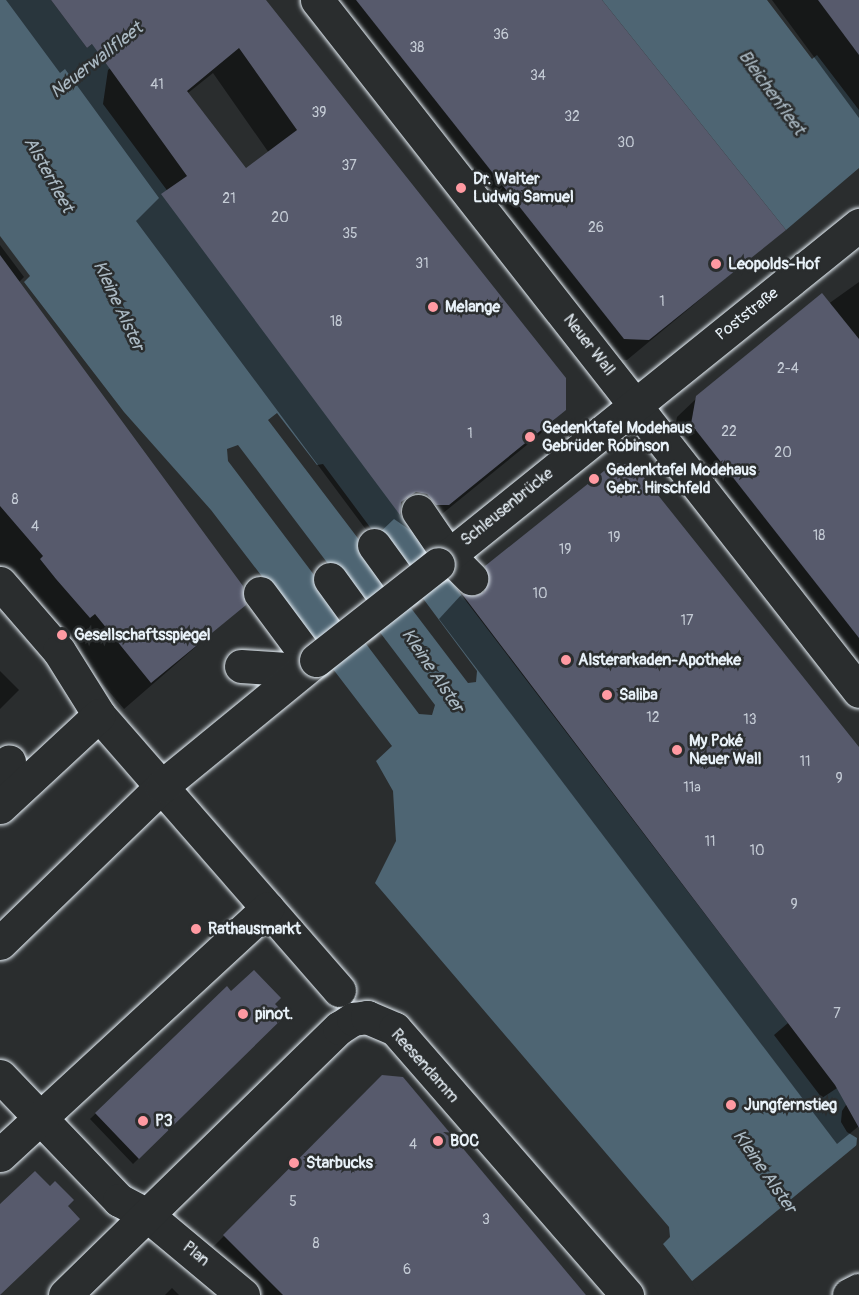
<!DOCTYPE html>
<html>
<head>
<meta charset="utf-8">
<style>
  body { margin:0 }
  #map { position:relative; width:859px; height:1295px; overflow:hidden; background:#2a2d2e; font-family:Pangolin,sans-serif }
  div>[style] { position:absolute }
  .water>* { inset:0; background:#4e6573 }
  .pier>* { inset:0; background:#2a2d2e }
  .shadow>* { inset:0; background:#0007 }
  .building>* { inset:0; background:#575a6c }
  .roads { filter:drop-shadow(0 0 2px #e8f1f8) drop-shadow(0 0 2px #e8f1f8) }
  .minor>* { height:33px; margin:-16.5px; padding:0 16.5px; transform-origin:16.5px; border-radius:16.5px; background:#2a2d2e }
  .bridges { filter:drop-shadow(0 0 2px #e8f1f8) drop-shadow(0 0 2px #e8f1f8) }
  .minor-bridge>* { height:33px; margin:-16.5px; padding:0 16.5px; transform-origin:16.5px; border-radius:16.5px; background:#2a2d2e }
  .dots>* { width:16px; height:16px; translate:-50% -50%; box-sizing:border-box; border:3px solid #2a2d2e; border-radius:50% }
  span { translate:-50% -50%; white-space:nowrap; text-align:center; line-height:1.15; -webkit-text-stroke:5px #2a2d2e; paint-order:stroke }
  .number-label { font-size:14px; color:#c4cbd5 }
  .number-label span { -webkit-text-stroke-width:0 }
  .poi-label { font-size:16px; color:#e8f1f8; font-weight:700 }
  .left { translate:0 -50%; text-align:left }
  .street-label { font-size:16px; color:#e8f1f8 }
  .water-label { font-size:18px; color:#aab9c3; font-style:italic }
</style>
</head>
<body>
<div id="map">
  <div class="water">
    <div style="clip-path:polygon(evenodd,0 0,51px 0,87px 48px,119px 23px,194px 0,108px 70px,103px 104px,390px 491px,387px 496px,405px 521px,788px 1023px,774px 1035px,822px 1098px,837px 1088px,848px 1102px,842px 1111px,841px 1122px,847px 1132px,857px 1138px,856px 1150px,703px 1295px,663px 1244px,670px 1237px,669px 1227px,375px 883px,396px 841px,393px 791px,376px 761px,392px 746px,211px 510px,124px 412px,24px 282px,30px 276px,0 236px,0 0,277px 413px,317px 465px,323px 464px,477px 671px,476px 682px,468px 683px,268px 420px,277px 413px,0 0,238px 445px,435px 705px,432px 715px,419px 714px,228px 461px,227px 449px,238px 445px)"></div>
    <div style="clip-path:polygon(602px 0,767px 0,812px 59px,817px 55px,859px 110px,859px 168px,786px 230px)"></div>
  </div>
  <div class="pier">
    <div style="clip-path:polygon(858px 1144px,859px 1295px,699px 1295px,691px 1282px)"></div>
  </div>
  <div class="shadow">
    <div style="clip-path:polygon(evenodd,6px 0,264px 0,564px 410px,538px 436px,421px 531px,410px 530px,394px 519px,373px 539px,136px 221px,159px 198px,65px 69px,60px 73px,6px 0,213px 73px,269px 153px,246px 170px,188px 93px,213px 73px)"></div>
    <div style="clip-path:polygon(319px 0,600px 0,784px 230px,627px 360px,603px 359px)"></div>
    <div style="clip-path:polygon(772px 0,859px 0,859px 118px)"></div>
    <div style="clip-path:polygon(0 245px,24px 277px,18px 283px,244px 605px,124px 709px,0 564px)"></div>
    <div style="clip-path:polygon(859px 282px,859px 680px,672px 444px,677px 417px,698px 397px)"></div>
    <div style="clip-path:polygon(486px 568px,859px 751px,859px 1126px,837px 1144px,439px 619px)"></div>
    <div style="clip-path:polygon(0 671px,19px 690px,0 709px)"></div>
    <div style="clip-path:polygon(227px 988px,231px 993px,273px 1004px,284px 1015px,133px 1164px,90px 1119px)"></div>
    <div style="clip-path:polygon(383px 1077px,586px 1295px,230px 1295px,197px 1263px)"></div>
    <div style="clip-path:polygon(172px 1288px,179px 1295px,165px 1295px)"></div>
  </div>
  <div class="building">
    <div style="clip-path:polygon(evenodd,51px 0,266px 0,566px 378px,566px 410px,449px 505px,436px 505px,427px 494px,416px 492px,401px 502px,400px 515px,161px 194px,187px 176px,92px 44px,87px 48px,51px 0,239px 48px,297px 130px,246px 168px,187px 91px,239px 48px)"></div>
    <div style="clip-path:polygon(356px 0,602px 0,786px 230px,649px 340px,624px 339px)"></div>
    <div style="clip-path:polygon(818px 0,859px 0,859px 55px)"></div>
    <div style="clip-path:polygon(0 255px,243px 586px,246px 605px,151px 683px,95px 614px,90px 618px,56px 579px,40px 559px,43px 556px,0 506px)"></div>
    <div style="clip-path:polygon(822px 293px,859px 339px,859px 638px,691px 424px,696px 396px)"></div>
    <div style="clip-path:polygon(614px 463px,634px 465px,859px 747px,859px 1128px,835px 1085px,462px 594px,475px 596px,484px 592px,489px 582px,485px 566px)"></div>
    <div style="clip-path:polygon(254px 970px,281px 998px,275px 1004px,286px 1015px,139px 1159px,95px 1113px,227px 986px,231px 991px)"></div>
    <div style="clip-path:polygon(382px 1075px,403px 1077px,586px 1295px,283px 1295px,223px 1235px)"></div>
    <div style="clip-path:polygon(35px 1171px,50px 1186px,55px 1181px,74px 1200px,68px 1206px,80px 1219px,0 1295px,0 1204px)"></div>
  </div>
  <div class="roads">
    <div class="minor">
      <div style="left:317px;top:0;width:878px;rotate:51.89deg"></div>
      <div style="left:418px;top:511px;width:53px;rotate:55.7deg"></div>
      <div style="left:448px;top:555px;width:33px;rotate:45deg"></div>
      <div style="left:374px;top:545px;width:54px;rotate:54deg"></div>
      <div style="left:438px;top:564px;width:541px;rotate:-38.84deg"></div>
      <div style="left:330px;top:579px;width:54px;rotate:54deg"></div>
      <div style="left:0;top:583px;width:90px;rotate:49.1deg"></div>
      <div style="left:59px;top:651px;width:75px;rotate:58deg"></div>
      <div style="left:99px;top:715px;width:365px;rotate:48.9deg"></div>
      <div style="left:260px;top:593px;width:87px;rotate:53.4deg"></div>
      <div style="left:241px;top:666px;width:61px;rotate:3.8deg"></div>
      <div style="left:0;top:789px;width:29px;rotate:-72deg"></div>
      <div style="left:0;top:807px;width:135px;rotate:-42.9deg"></div>
      <div style="left:0;top:943px;width:226px;rotate:-44.1deg"></div>
      <div style="left:162px;top:786px;width:199px;rotate:-39.3deg"></div>
      <div style="left:0;top:1076px;width:172px;rotate:46.2deg"></div>
      <div style="left:119px;top:1200px;width:32px;rotate:28deg"></div>
      <div style="left:147px;top:1215px;width:125px;rotate:39.8deg"></div>
      <div style="left:0;top:1155px;width:364px;rotate:-42.7deg"></div>
      <div style="left:65px;top:1295px;width:383px;rotate:-44.3deg"></div>
      <div style="left:339px;top:1028px;width:17px;rotate:-33deg"></div>
      <div style="left:353px;top:1019px;width:14px;rotate:-8deg"></div>
      <div style="left:367px;top:1017px;width:30px;rotate:23deg"></div>
      <div style="left:395px;top:1029px;width:353px;rotate:48.9deg"></div>
      <div style="left:849px;top:1295px;width:11px;rotate:-27deg"></div>
    </div>
  </div>
  <div class="bridges">
    <div class="minor-bridge">
      <div style="left:316px;top:660px;width:155px;rotate:-38.2deg"></div>
    </div>
  </div>
  <div class="dots">
    <div style="left:461px;top:188px;background:#ff9aa2"></div>
    <div style="left:716px;top:264px;background:#ff9aa2"></div>
    <div style="left:433px;top:307px;background:#ff9aa2"></div>
    <div style="left:530px;top:437px;background:#ff9aa2"></div>
    <div style="left:594px;top:479px;background:#ff9aa2"></div>
    <div style="left:62px;top:635px;background:#ff9aa2"></div>
    <div style="left:566px;top:660px;background:#ff9aa2"></div>
    <div style="left:607px;top:695px;background:#ff9aa2"></div>
    <div style="left:677px;top:750px;background:#ff9aa2"></div>
    <div style="left:196px;top:929px;background:#ff9aa2"></div>
    <div style="left:243px;top:1014px;background:#ff9aa2"></div>
    <div style="left:731px;top:1105px;background:#ff9aa2"></div>
    <div style="left:143px;top:1121px;background:#ff9aa2"></div>
    <div style="left:438px;top:1141px;background:#ff9aa2"></div>
    <div style="left:294px;top:1163px;background:#ff9aa2"></div>
  </div>
  <div class="number-label">
    <span style="left:501px;top:35px">36</span>
    <span style="left:417px;top:48px">38</span>
    <span style="left:538px;top:76px">34</span>
    <span style="left:157px;top:85px">41</span>
    <span style="left:319px;top:113px">39</span>
    <span style="left:572px;top:117px">32</span>
    <span style="left:626px;top:143px">30</span>
    <span style="left:349px;top:166px">37</span>
    <span style="left:229px;top:199px">21</span>
    <span style="left:280px;top:218px">20</span>
    <span style="left:596px;top:228px">26</span>
    <span style="left:350px;top:234px">35</span>
    <span style="left:422px;top:264px">31</span>
    <span style="left:662px;top:302px">1</span>
    <span style="left:336px;top:322px">18</span>
    <span style="left:788px;top:369px">2-4</span>
    <span style="left:729px;top:432px">22</span>
    <span style="left:470px;top:434px">1</span>
    <span style="left:783px;top:453px">20</span>
    <span style="left:15px;top:500px">8</span>
    <span style="left:35px;top:527px">4</span>
    <span style="left:819px;top:536px">18</span>
    <span style="left:614px;top:538px">19</span>
    <span style="left:565px;top:550px">19</span>
    <span style="left:540px;top:594px">10</span>
    <span style="left:687px;top:621px">17</span>
    <span style="left:653px;top:718px">12</span>
    <span style="left:750px;top:720px">13</span>
    <span style="left:805px;top:762px">11</span>
    <span style="left:839px;top:779px">9</span>
    <span style="left:692px;top:788px">11a</span>
    <span style="left:710px;top:842px">11</span>
    <span style="left:757px;top:851px">10</span>
    <span style="left:794px;top:905px">9</span>
    <span style="left:837px;top:1014px">7</span>
    <span style="left:413px;top:1145px">4</span>
    <span style="left:293px;top:1202px">5</span>
    <span style="left:486px;top:1220px">3</span>
    <span style="left:316px;top:1244px">8</span>
    <span style="left:407px;top:1270px">6</span>
  </div>
  <div class="poi-label">
    <span class="left" style="left:473px;top:188px">Dr. Walter<br>Ludwig Samuel</span>
    <span class="left" style="left:728px;top:264px">Leopolds-Hof</span>
    <span class="left" style="left:445px;top:307px">Melange</span>
    <span class="left" style="left:542px;top:437px">Gedenktafel Modehaus<br>Gebrüder Robinson</span>
    <span class="left" style="left:606px;top:479px">Gedenktafel Modehaus<br>Gebr. Hirschfeld</span>
    <span class="left" style="left:74px;top:635px">Gesellschaftsspiegel</span>
    <span class="left" style="left:578px;top:660px">Alsterarkaden-Apotheke</span>
    <span class="left" style="left:619px;top:695px">Saliba</span>
    <span class="left" style="left:689px;top:750px">My Poké<br>Neuer Wall</span>
    <span class="left" style="left:208px;top:929px">Rathausmarkt</span>
    <span class="left" style="left:255px;top:1014px">pinot.</span>
    <span class="left" style="left:744px;top:1105px">Jungfernstieg</span>
    <span class="left" style="left:155px;top:1121px">P3</span>
    <span class="left" style="left:450px;top:1141px">BOC</span>
    <span class="left" style="left:306px;top:1163px">Starbucks</span>
  </div>
  <div class="street-label">
    <span style="left:747px;top:314px;rotate:-38deg">Poststraße</span>
    <span style="left:589px;top:345px;rotate:52deg">Neuer Wall</span>
    <span style="left:507px;top:507px;rotate:-39deg">Schleusenbrücke</span>
    <span style="left:425px;top:1066px;rotate:48deg">Reesendamm</span>
    <span style="left:196px;top:1254px;rotate:39deg">Plan</span>
  </div>
  <div class="water-label">
    <span style="left:97px;top:61px;rotate:-38deg">Neuerwallfleet</span>
    <span style="left:771px;top:93px;rotate:54deg">Bleichenfleet</span>
    <span style="left:48px;top:175px;rotate:61deg">Alsterfleet</span>
    <span style="left:118px;top:306px;rotate:65deg">Kleine Alster</span>
    <span style="left:432px;top:671px;rotate:56deg">Kleine Alster</span>
    <span style="left:764px;top:1172px;rotate:55deg">Kleine Alster</span>
  </div>
</div>
</body>
</html>
